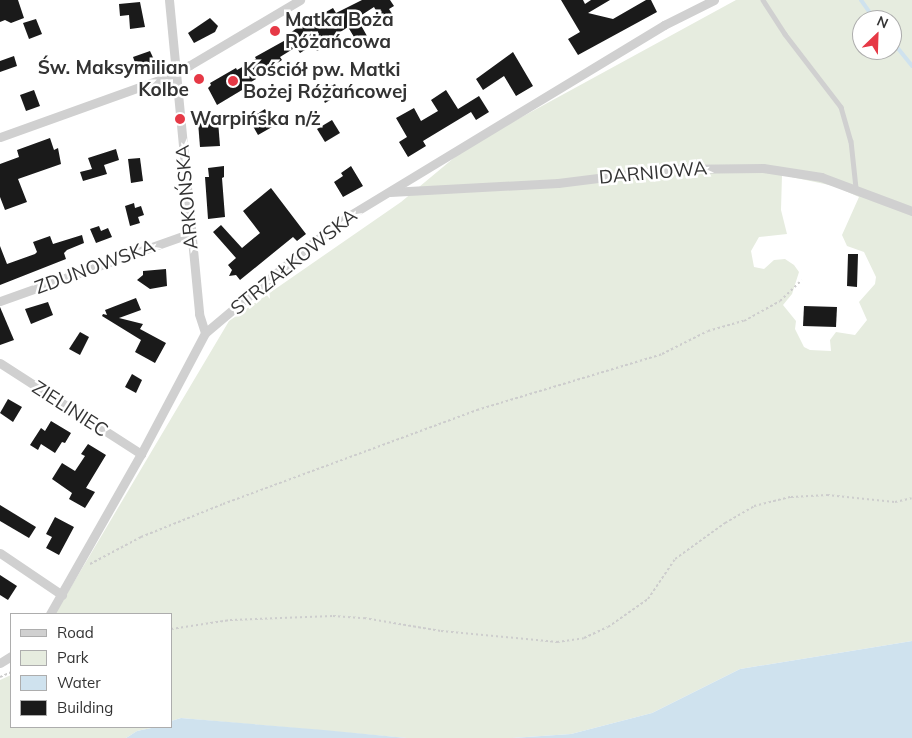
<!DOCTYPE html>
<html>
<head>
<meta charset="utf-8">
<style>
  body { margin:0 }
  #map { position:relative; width:912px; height:738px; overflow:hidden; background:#fff; font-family:Mulish,sans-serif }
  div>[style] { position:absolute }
  .green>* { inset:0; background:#e6ecdf }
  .water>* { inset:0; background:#cfe2ee }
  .stream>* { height:4px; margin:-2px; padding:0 2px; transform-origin:2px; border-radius:2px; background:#cfe2ee }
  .building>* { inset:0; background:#1a1a1a }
  .path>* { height:2px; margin-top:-1px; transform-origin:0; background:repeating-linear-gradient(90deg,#cdcdcd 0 2.5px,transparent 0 5px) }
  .service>* { height:4.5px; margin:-2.25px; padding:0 2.25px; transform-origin:2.25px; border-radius:2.25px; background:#d0d0d0 }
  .minor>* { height:9px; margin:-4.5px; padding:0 4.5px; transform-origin:4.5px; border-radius:4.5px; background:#d0d0d0 }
  .dots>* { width:14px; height:14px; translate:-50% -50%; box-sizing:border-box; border:2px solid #fff; border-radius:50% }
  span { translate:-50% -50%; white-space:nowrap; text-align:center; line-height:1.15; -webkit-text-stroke:5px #fff; paint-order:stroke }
  .poi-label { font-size:19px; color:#333; font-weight:700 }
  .left { translate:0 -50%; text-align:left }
  .right { translate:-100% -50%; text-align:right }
  .street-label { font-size:19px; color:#333 }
  .legend { position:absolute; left:10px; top:613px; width:162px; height:115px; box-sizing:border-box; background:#fff; border:1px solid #adadad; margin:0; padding:6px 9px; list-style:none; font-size:15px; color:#333 }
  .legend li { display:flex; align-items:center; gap:10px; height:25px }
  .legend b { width:25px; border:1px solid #adadad }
  .north { position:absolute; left:852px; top:10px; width:50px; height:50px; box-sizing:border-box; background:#fff; border:1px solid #adadad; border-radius:50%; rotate:24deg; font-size:14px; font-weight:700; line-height:20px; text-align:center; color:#333 }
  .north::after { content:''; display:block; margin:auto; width:18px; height:22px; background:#e63946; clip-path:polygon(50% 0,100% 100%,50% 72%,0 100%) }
</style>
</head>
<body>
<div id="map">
  <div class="green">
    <div style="clip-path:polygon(evenodd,736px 0,912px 0,912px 641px,740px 669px,652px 713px,571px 734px,512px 738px,407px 738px,181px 718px,171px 721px,171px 614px,55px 614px,229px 321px,401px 202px,467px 147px,736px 0,862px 20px,892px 20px,892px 50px,862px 50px,862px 20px,736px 0,782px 175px,834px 186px,859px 197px,842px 235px,847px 246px,864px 252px,876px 277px,875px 284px,859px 302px,867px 320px,855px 335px,836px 332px,830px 340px,831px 351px,810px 350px,804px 347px,795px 329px,796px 321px,783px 305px,792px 294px,799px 272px,794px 265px,785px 259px,774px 260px,764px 269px,754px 267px,751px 251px,759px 237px,787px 234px,781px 210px,782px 175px)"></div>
    <div style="clip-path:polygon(11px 675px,11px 727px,156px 727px,137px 731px,126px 738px,0 738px,0 680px)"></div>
  </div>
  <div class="water">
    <div style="clip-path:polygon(912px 641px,912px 738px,512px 738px,571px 734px,652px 713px,740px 669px)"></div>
    <div style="clip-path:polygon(181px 718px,324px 730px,407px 738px,126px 738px,137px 731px,156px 727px,171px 727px,171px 721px)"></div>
  </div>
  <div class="stream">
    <div style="left:861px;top:0;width:24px;rotate:55deg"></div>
    <div style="left:892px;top:41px;width:32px;rotate:51deg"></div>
  </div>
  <div class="building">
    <div style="clip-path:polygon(0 0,18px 0,24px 18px,11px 23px,5px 20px,0 22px)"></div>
    <div style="clip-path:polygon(362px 0,390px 0,394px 6px,389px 9px,394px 17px,383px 23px,374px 7px,357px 18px,367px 36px,357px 42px,348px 27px,325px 42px,327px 46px,317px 51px,313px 45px,300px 53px,296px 47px,280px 57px,282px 60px,255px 77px,256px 79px,246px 85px,247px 87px,217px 105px,208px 88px,211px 85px,210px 83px,236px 68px,237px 70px,256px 59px,255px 57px,291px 37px,289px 34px,302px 24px,300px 20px,308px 15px,311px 19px,323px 11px,324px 13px,333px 8px,336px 13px)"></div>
    <div style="clip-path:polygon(561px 0,583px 0,585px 4px,591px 0,610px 0,588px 13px,613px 19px,646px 0,651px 0,657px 12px,578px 55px,568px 39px,580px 32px)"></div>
    <div style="clip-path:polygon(140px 2px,145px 27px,130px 29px,129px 15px,120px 16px,119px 4px)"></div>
    <div style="clip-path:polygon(210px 18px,218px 26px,215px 32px,194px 43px,188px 33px)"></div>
    <div style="clip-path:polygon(36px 19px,42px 34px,29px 39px,23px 23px)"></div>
    <div style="clip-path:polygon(150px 51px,156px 64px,138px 71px,133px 57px)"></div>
    <div style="clip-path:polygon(513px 52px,533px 86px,516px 96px,504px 76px,483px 90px,476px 79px)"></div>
    <div style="clip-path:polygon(14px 56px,17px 66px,0 72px,0 61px)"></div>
    <div style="clip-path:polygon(335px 84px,340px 94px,325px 103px,319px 92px)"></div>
    <div style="clip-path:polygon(34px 90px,40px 106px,26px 111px,20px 95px)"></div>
    <div style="clip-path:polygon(446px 90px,458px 109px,479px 96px,489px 112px,476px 120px,471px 112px,423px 141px,426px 146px,408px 157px,399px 142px,407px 137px,396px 118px,414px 108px,421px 121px,438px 111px,431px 100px)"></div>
    <div style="clip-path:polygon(265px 109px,271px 119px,268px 121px,272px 127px,258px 135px,249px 119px)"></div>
    <div style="clip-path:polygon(332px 120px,340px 133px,325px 142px,317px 129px)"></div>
    <div style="clip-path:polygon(218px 121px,220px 146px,200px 147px,198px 122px)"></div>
    <div style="clip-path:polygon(50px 138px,54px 150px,58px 148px,61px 164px,18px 179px,27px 202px,5px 210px,0 197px,0 164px,19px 157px,17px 150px)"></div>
    <div style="clip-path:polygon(116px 149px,119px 160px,104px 165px,107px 174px,83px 181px,80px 172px,92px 169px,88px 158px)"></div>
    <div style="clip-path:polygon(140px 158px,143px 181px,131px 183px,128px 159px)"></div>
    <div style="clip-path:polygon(224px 166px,224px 177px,222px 178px,225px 217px,208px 219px,205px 177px,209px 177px,208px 168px)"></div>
    <div style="clip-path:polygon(351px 166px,363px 186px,343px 197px,334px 182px,343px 176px,341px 173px)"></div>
    <div style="clip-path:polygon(271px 188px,306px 234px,297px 241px,293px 237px,240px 280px,236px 275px,229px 276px,232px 270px,228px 265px,236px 258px,213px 232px,221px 225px,242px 248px,260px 233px,243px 211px)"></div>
    <div style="clip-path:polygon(134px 203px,135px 208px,141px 206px,144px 215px,138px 217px,140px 223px,130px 226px,125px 206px)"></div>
    <div style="clip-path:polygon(99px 226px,101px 231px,108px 228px,112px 237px,96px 243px,90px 229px)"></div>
    <div style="clip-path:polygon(82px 235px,84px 243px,67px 250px,64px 253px,66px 259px,0 285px,0 246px,7px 264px,35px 254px,37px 252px,33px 242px,50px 236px,53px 244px)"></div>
    <div style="clip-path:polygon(848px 254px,858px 254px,857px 287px,847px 286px)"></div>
    <div style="clip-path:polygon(166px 269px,167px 286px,150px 289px,137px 280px,143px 275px,143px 271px)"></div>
    <div style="clip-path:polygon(136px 298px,141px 310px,119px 318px,143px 324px,140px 329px,166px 343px,155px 363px,135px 352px,141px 340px,102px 316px,103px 314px,107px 315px,105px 310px)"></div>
    <div style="clip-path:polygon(48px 302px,53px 315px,31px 324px,25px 309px)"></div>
    <div style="clip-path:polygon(804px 306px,837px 307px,836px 327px,803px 326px)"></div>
    <div style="clip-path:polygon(0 307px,14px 340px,0 345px)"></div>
    <div style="clip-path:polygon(80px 332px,89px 337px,80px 355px,69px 349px)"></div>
    <div style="clip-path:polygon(132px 374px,142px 380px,136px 393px,125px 387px)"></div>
    <div style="clip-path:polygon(8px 399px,22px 407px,13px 422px,0 413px)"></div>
    <div style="clip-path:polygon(51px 421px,71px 433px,65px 443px,62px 442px,55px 453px,41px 444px,38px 450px,30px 445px,41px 428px,45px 431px)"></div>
    <div style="clip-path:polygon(88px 444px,106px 455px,86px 488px,95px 492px,85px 508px,69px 499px,72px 493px,52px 479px,62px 463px,75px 471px,85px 456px,81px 454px)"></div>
    <div style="clip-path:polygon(0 505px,36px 527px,29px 538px,0 521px)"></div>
    <div style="clip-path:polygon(55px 517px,74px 527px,59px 555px,46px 548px,52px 537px,46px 534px)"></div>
    <div style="clip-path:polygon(0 575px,17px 586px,8px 600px,0 595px)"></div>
  </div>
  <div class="path">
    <div style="left:90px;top:564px;width:58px;rotate:-27.9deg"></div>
    <div style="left:141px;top:537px;width:88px;rotate:-21.9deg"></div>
    <div style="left:223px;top:504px;width:271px;rotate:-20.3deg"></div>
    <div style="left:477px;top:410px;width:193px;rotate:-16.8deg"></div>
    <div style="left:662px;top:354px;width:51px;rotate:-26.6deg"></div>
    <div style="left:708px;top:331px;width:37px;rotate:-16deg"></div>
    <div style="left:744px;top:321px;width:41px;rotate:-29.1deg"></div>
    <div style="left:780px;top:301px;width:30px;rotate:-44deg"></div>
    <div style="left:171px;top:629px;width:60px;rotate:-8.7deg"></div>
    <div style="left:230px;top:620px;width:103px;rotate:-2.2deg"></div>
    <div style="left:333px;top:616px;width:31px;rotate:4deg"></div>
    <div style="left:364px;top:618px;width:78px;rotate:9.6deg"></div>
    <div style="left:441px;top:631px;width:117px;rotate:5.4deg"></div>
    <div style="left:557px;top:642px;width:27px;rotate:-8deg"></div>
    <div style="left:584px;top:638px;width:26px;rotate:-25deg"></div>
    <div style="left:608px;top:627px;width:49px;rotate:-35deg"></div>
    <div style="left:648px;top:599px;width:48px;rotate:-56deg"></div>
    <div style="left:675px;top:559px;width:62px;rotate:-35.8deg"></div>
    <div style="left:725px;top:523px;width:34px;rotate:-30deg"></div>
    <div style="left:754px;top:506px;width:38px;rotate:-14deg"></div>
    <div style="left:791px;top:497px;width:36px;rotate:-3deg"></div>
    <div style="left:827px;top:495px;width:68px;rotate:5.9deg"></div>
    <div style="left:895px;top:502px;width:17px;rotate:-13deg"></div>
    <div style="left:0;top:677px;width:12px;rotate:-24deg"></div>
  </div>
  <div class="service">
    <div style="left:763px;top:0;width:40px;rotate:57.1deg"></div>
    <div style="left:785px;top:34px;width:92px;rotate:52.5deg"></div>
    <div style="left:841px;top:107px;width:35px;rotate:74deg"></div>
    <div style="left:851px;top:141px;width:47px;rotate:83.9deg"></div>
  </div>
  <div class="minor">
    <div style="left:169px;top:0;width:315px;rotate:84.5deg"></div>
    <div style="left:199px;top:314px;width:20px;rotate:72deg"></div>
    <div style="left:0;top:137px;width:169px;rotate:-19.7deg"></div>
    <div style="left:159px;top:80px;width:34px;rotate:-26deg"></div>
    <div style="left:190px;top:65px;width:128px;rotate:-30.6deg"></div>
    <div style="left:390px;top:192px;width:168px;rotate:-3.1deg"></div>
    <div style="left:558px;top:183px;width:113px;rotate:-7.1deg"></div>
    <div style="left:670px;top:169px;width:93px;rotate:-0.6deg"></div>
    <div style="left:763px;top:168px;width:59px;rotate:8.8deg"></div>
    <div style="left:821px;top:177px;width:97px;rotate:20.5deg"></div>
    <div style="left:0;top:301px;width:203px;rotate:-19.6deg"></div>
    <div style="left:0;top:363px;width:168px;rotate:32.8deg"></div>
    <div style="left:0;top:553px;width:75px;rotate:34.1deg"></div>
    <div style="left:50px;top:614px;width:184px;rotate:-60.4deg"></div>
    <div style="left:141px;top:454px;width:137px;rotate:-62.1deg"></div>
    <div style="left:205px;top:333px;width:133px;rotate:-40.1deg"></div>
    <div style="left:307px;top:247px;width:50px;rotate:-36.9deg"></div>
    <div style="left:347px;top:217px;width:371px;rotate:-31.2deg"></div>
    <div style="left:664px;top:25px;width:56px;rotate:-26.6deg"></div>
    <div style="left:0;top:663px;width:13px;rotate:-32deg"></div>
  </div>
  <div class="dots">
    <div style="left:275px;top:31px;background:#e63946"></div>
    <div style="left:199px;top:79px;background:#e63946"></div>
    <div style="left:233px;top:81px;background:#e63946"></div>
    <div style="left:180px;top:119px;background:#e63946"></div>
  </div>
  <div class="poi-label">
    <span class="left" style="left:285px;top:31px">Matka Boża<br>Różańcowa</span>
    <span class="right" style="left:189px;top:79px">Św. Maksymilian<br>Kolbe</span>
    <span class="left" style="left:243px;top:81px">Kościół pw. Matki<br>Bożej Różańcowej</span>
    <span class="left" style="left:190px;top:119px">Warpińska n/ż</span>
  </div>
  <div class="street-label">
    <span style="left:653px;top:173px;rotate:-5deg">DARNIOWA</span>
    <span style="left:187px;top:197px;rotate:-95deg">ARKOŃSKA</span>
    <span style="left:294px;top:262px;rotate:-39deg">STRZAŁKOWSKA</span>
    <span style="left:95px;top:267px;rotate:-20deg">ZDUNOWSKA</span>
    <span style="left:70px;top:409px;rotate:33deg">ZIELINIEC</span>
  </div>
  <ul class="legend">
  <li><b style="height:6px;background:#d0d0d0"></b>Road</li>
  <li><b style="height:14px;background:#e6ecdf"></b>Park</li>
  <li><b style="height:14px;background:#cfe2ee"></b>Water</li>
  <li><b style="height:14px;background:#1a1a1a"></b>Building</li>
  </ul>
  <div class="north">N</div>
</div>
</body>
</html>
